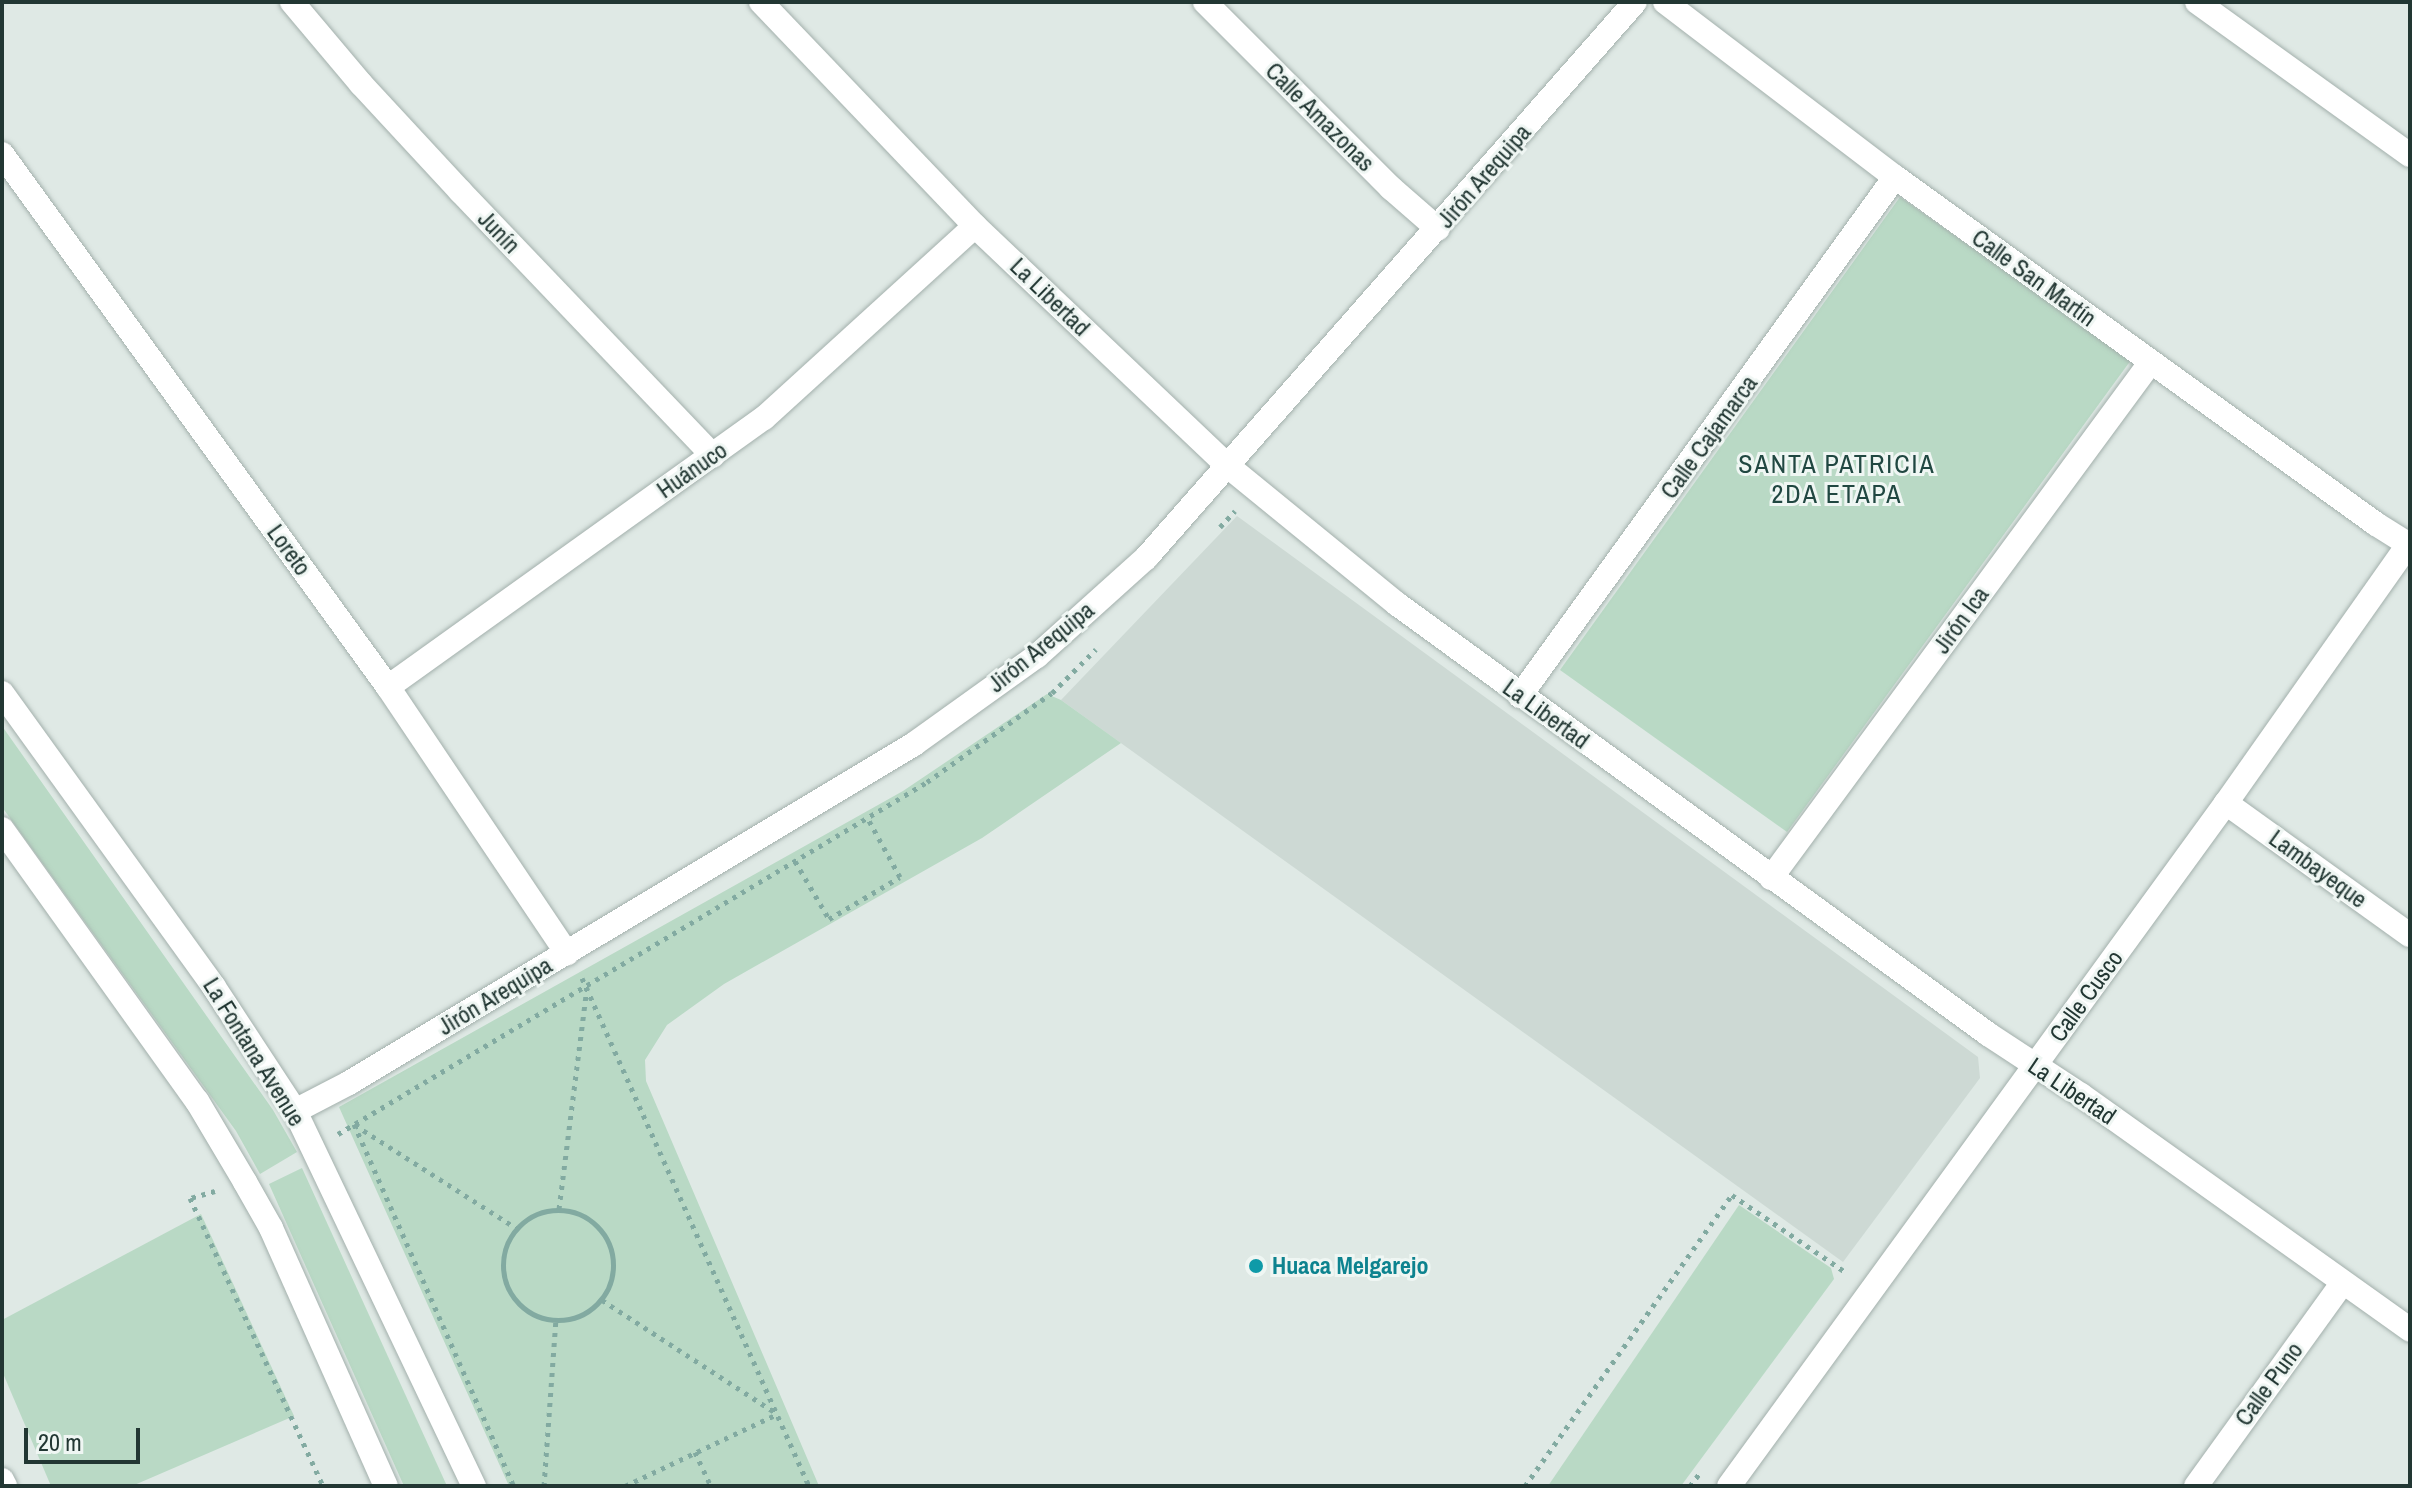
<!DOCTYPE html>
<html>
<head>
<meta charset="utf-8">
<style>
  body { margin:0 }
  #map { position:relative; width:2412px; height:1488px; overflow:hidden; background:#dfe9e5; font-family:"Archivo Narrow",sans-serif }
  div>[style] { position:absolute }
  .built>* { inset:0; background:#cdd9d4 }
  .green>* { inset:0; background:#b9d9c5 }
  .path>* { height:5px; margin-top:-2.5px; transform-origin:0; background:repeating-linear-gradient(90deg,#82aaa1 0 4px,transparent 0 10px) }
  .path>.ring { margin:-2.5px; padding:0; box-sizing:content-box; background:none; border:5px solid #82aaa1; border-radius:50% }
  .roads { filter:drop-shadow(0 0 2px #a3b0ac) drop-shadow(0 0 2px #a3b0ac) }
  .street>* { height:24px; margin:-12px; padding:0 12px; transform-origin:12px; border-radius:12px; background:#fff }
  .secondary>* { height:24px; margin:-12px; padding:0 12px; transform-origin:12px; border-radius:12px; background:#fff }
  .dots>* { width:22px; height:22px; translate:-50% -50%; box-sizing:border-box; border:4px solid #eff6f3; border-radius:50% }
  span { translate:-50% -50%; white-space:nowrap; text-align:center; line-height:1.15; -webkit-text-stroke:6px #eff6f3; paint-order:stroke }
  .street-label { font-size:24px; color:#223733 }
  .culture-label { font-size:24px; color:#0d838f; font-weight:700 }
  .left { translate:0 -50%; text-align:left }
  .neighbourhood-label { font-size:26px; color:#204741; letter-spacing:2px }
  .frame { position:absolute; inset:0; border:4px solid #223733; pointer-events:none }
  .scale { position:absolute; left:24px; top:1428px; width:116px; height:36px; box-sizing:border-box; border:4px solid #223733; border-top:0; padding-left:10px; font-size:24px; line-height:28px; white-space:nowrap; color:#223733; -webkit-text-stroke:6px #eff6f3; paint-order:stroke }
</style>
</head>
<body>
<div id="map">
  <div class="built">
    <div style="clip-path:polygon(1237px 516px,1978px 1057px,1980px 1078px,1843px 1262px,1061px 700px)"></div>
  </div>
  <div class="green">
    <div style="clip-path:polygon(1900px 197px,2131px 360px,1787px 832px,1560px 670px)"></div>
    <div style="clip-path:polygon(1047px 694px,1061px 700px,1121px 743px,982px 838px,724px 984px,667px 1025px,645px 1060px,646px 1081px,819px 1486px,509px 1486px,339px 1107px,903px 791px)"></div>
    <div style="clip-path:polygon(2px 726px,273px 1110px,297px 1152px,260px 1174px,236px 1131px,2px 807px)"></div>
    <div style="clip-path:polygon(302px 1168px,447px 1486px,404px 1486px,269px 1184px)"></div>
    <div style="clip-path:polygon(1739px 1205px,1831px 1268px,1834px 1279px,1681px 1486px,1548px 1486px)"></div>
    <div style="clip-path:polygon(201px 1214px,294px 1416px,132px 1486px,51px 1486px,2px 1371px,2px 1320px)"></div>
  </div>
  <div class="path">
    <div style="left:1220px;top:527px;width:22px;rotate:-47deg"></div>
    <div style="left:795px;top:861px;width:67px;rotate:59.6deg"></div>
    <div style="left:829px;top:919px;width:82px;rotate:-30.6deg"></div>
    <div style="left:900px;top:877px;width:68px;rotate:-118.8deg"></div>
    <div style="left:582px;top:978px;width:556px;rotate:65.92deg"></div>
    <div style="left:354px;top:1124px;width:396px;rotate:66.2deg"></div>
    <div style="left:355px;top:1125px;width:191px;rotate:32.6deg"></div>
    <div style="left:338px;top:1134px;width:686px;rotate:-30.86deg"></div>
    <div style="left:927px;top:782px;width:153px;rotate:-35.5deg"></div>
    <div style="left:1052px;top:693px;width:62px;rotate:-45deg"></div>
    <div style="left:215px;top:1191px;width:26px;rotate:164deg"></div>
    <div style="left:190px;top:1198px;width:317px;rotate:65.2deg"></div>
    <div style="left:559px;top:1209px;width:223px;rotate:-82.8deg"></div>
    <div class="ring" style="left:503px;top:1210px;width:105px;height:105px"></div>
    <div style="left:602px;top:1300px;width:207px;rotate:33deg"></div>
    <div style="left:695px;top:1452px;width:38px;rotate:65deg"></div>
    <div style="left:544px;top:1486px;width:166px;rotate:-85.9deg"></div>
    <div style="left:625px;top:1486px;width:168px;rotate:-25.3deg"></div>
    <div style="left:1525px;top:1486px;width:357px;rotate:-54.6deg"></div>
    <div style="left:1732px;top:1195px;width:135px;rotate:34.2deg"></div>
    <div style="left:1690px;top:1486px;width:15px;rotate:-53deg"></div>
  </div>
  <div class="roads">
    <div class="street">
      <div style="left:292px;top:2px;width:107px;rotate:49.9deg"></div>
      <div style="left:361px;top:84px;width:146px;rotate:47.2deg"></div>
      <div style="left:460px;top:191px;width:366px;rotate:46.3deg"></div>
      <div style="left:761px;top:2px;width:310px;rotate:46.3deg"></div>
      <div style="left:975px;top:226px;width:350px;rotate:43.5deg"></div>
      <div style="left:1229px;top:467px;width:217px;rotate:39.2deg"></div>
      <div style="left:1397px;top:604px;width:731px;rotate:36.04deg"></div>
      <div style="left:1988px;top:1034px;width:111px;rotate:33.3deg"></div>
      <div style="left:2081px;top:1095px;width:404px;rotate:35.5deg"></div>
      <div style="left:1205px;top:2px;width:263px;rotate:45deg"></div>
      <div style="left:1391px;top:188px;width:62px;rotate:41.1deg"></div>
      <div style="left:1665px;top:2px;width:289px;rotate:37.3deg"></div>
      <div style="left:1895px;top:177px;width:593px;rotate:35.81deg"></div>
      <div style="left:2376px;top:524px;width:40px;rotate:32deg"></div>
      <div style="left:2197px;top:2px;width:262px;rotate:35.7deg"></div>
      <div style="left:2px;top:154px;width:658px;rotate:54.09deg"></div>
      <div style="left:388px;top:687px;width:321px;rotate:56.1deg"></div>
      <div style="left:388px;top:687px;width:462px;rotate:-35.6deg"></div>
      <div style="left:764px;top:418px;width:285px;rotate:-42.3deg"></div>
      <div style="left:1520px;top:696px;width:640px;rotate:-54.15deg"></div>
      <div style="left:2226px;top:803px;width:226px;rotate:35.7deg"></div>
      <div style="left:1771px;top:878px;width:639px;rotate:-53.65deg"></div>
      <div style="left:295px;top:1111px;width:61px;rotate:-27.4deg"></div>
      <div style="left:349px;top:1083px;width:659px;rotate:-30.96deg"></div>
      <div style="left:914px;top:744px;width:151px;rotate:-35.6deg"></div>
      <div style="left:1037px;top:656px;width:147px;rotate:-42deg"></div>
      <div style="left:1146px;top:558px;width:740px;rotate:-48.67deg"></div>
      <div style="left:2px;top:1480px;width:7px;rotate:63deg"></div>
      <div style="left:1729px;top:1486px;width:845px;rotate:-53.96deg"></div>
      <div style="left:2226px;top:803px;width:319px;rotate:-54.8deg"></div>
      <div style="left:2196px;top:1486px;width:251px;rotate:-54.2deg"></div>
    </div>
    <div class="secondary">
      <div style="left:2px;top:693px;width:362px;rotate:54.2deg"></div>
      <div style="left:214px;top:987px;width:148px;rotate:56.8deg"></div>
      <div style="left:295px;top:1111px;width:416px;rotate:64.5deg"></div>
      <div style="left:2px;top:829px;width:335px;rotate:54.4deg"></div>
      <div style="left:197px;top:1101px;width:94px;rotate:59.3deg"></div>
      <div style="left:245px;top:1182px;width:53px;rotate:60.5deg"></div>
      <div style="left:271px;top:1228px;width:282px;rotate:66deg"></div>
    </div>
  </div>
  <div class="dots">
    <div style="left:1256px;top:1266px;background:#0f9aa8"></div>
  </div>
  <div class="street-label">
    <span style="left:1320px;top:117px;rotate:45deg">Calle Amazonas</span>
    <span style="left:1484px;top:176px;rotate:-49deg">Jirón Arequipa</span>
    <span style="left:499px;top:232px;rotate:46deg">Junín</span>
    <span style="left:2034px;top:278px;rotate:36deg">Calle San Martín</span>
    <span style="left:1050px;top:297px;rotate:44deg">La Libertad</span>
    <span style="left:1709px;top:437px;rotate:-54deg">Calle Cajamarca</span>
    <span style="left:692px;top:470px;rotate:-35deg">Huánuco</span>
    <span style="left:289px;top:550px;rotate:54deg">Loreto</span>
    <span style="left:1961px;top:620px;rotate:-54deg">Jirón Ica</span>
    <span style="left:1041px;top:647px;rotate:-39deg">Jirón Arequipa</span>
    <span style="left:1546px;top:714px;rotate:36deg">La Libertad</span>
    <span style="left:2318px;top:869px;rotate:36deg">Lambayeque</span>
    <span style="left:495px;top:996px;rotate:-31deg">Jirón Arequipa</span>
    <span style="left:2086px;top:996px;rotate:-54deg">Calle Cusco</span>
    <span style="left:254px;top:1052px;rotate:58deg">La Fontana Avenue</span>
    <span style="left:2072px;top:1091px;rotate:34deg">La Libertad</span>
    <span style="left:2269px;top:1384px;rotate:-54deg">Calle Puno</span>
  </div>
  <div class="culture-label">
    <span class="left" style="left:1272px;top:1266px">Huaca Melgarejo</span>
  </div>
  <div class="neighbourhood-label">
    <span style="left:1837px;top:479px">SANTA PATRICIA<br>2DA ETAPA</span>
  </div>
  <div class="frame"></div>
  <div class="scale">20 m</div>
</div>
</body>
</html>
